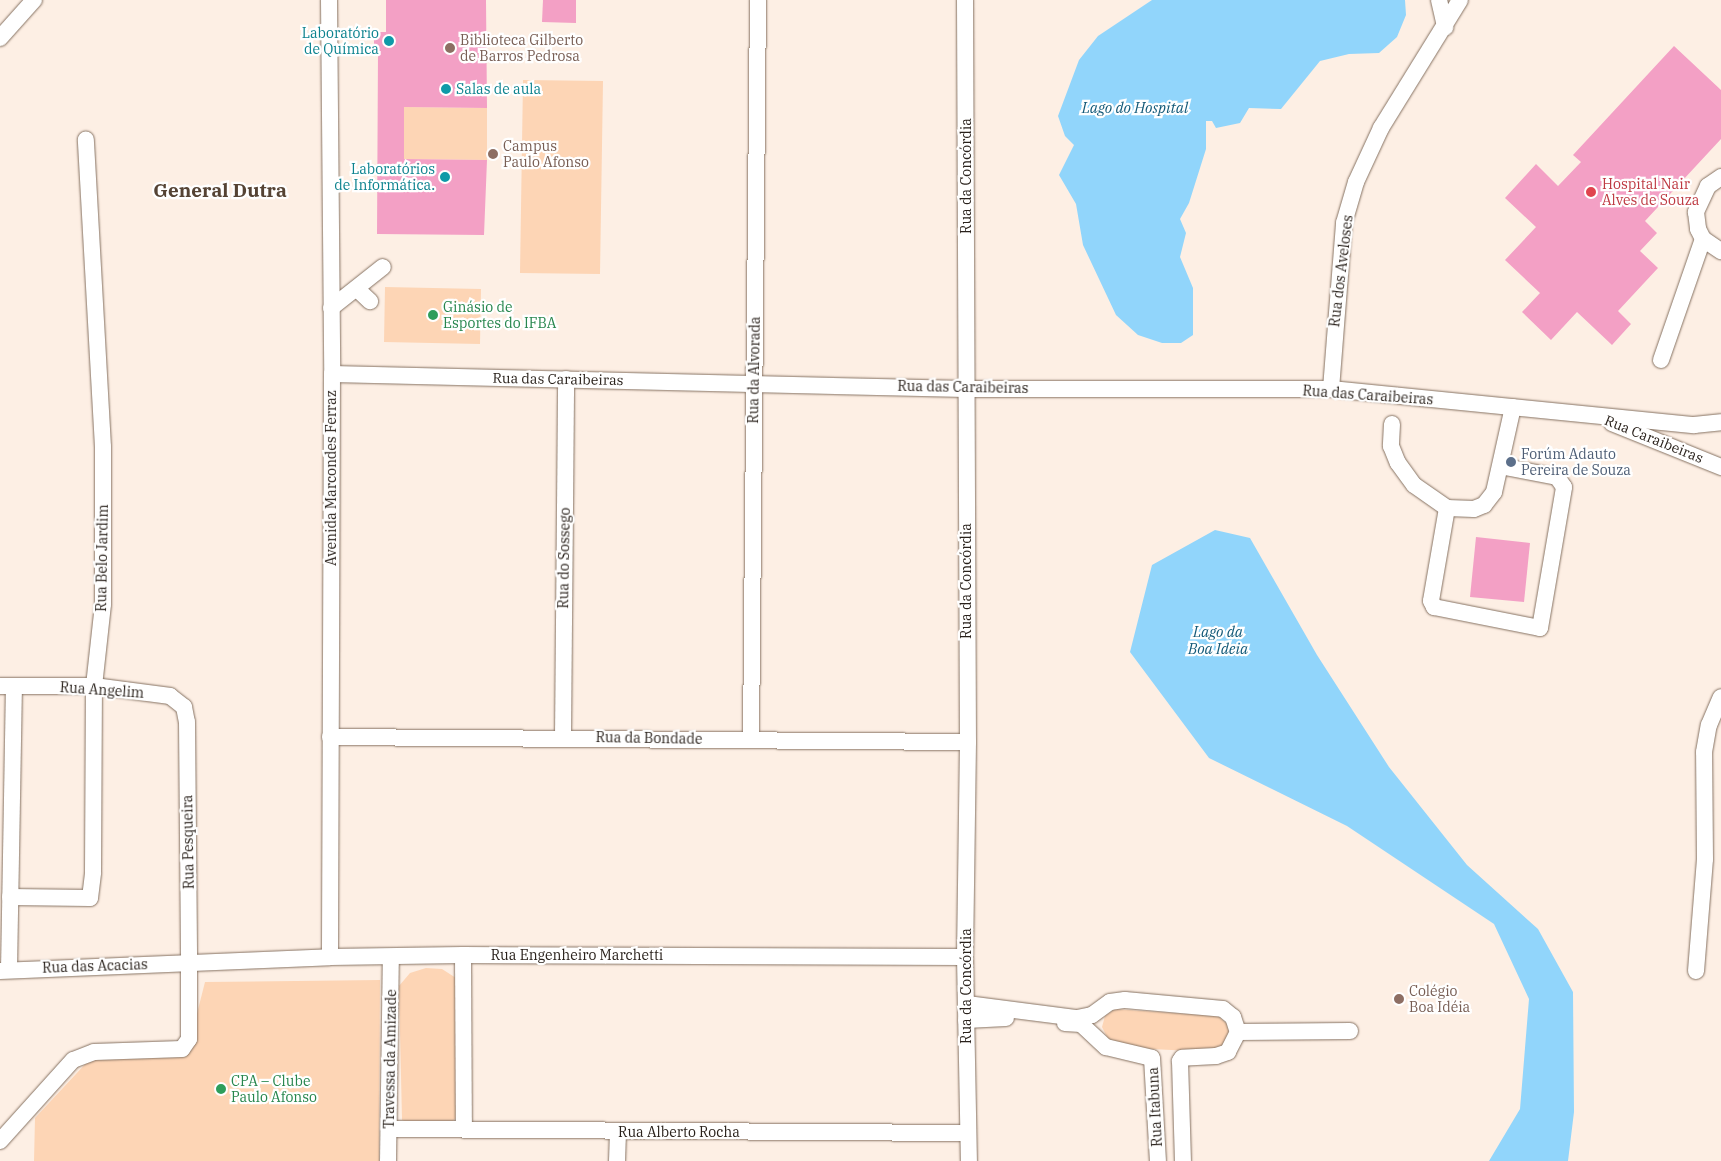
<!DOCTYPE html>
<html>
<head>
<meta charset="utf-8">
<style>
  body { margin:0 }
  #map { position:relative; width:1721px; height:1161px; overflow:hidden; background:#fdefe4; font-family:"IBM Plex Serif",serif }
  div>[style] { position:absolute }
  .green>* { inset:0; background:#fdd5b5 }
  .water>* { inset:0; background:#91d5fb }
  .building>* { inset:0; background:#f3a0c5 }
  .roads { filter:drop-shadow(0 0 1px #867262) drop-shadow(0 0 1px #867262) }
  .minor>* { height:16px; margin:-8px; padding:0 8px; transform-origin:8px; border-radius:8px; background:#fff }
  .dots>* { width:14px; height:14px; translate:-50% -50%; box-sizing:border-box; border:2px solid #fff; border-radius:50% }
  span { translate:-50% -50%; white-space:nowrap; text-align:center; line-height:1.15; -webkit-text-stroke:4.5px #fff; paint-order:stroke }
  .culture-label { font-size:14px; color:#0d838f }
  .right { translate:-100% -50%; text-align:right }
  .left { translate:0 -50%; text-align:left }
  .education-label { font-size:14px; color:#785e54 }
  .street-label { font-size:14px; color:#29211b }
  .health-label { font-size:14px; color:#be3a42 }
  .leisure-label { font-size:14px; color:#27864d }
  .service-label { font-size:14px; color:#4e5e75 }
  .water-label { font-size:15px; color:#125978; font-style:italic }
  .district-label { font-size:19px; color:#554334; font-weight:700 }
</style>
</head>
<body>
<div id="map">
  <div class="green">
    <div style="clip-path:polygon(523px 80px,603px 81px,600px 274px,520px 273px)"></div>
    <div style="clip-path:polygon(404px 107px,487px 108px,487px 160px,404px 159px)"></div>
    <div style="clip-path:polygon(385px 287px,481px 289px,480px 344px,384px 342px)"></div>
    <div style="clip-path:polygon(426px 968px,442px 969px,456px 978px,459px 1114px,452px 1122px,416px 1125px,402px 1120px,399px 986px,410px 973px)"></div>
    <div style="clip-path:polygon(380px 980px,379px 1161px,34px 1161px,35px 1118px,89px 1060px,186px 1057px,205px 982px)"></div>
    <div style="clip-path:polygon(1115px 1009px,1218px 1016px,1227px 1024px,1229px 1035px,1225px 1045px,1211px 1052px,1112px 1047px,1102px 1027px,1105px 1016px)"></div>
  </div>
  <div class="water">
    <div style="clip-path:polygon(1152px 0,1405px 0,1406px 15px,1397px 37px,1379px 53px,1349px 54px,1320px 61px,1281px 109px,1249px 108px,1240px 123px,1216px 128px,1212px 121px,1206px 121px,1206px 149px,1189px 203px,1180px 219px,1186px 233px,1180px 257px,1193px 288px,1193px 335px,1181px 343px,1162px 343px,1138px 335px,1116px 315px,1083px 245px,1076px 204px,1059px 175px,1074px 145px,1065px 136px,1058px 116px,1079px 60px,1098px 36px)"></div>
    <div style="clip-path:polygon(1215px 530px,1250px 538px,1317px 655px,1389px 767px,1467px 865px,1538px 929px,1573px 992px,1574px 1112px,1568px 1161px,1489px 1161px,1520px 1109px,1529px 999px,1494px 924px,1347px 826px,1209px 758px,1130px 652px,1152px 565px)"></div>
  </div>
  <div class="building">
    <div style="clip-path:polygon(386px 0,486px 0,487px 108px,404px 107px,404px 159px,487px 160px,484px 235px,377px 234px,378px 51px,374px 51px,374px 32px,386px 32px)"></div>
    <div style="clip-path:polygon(543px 0,576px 0,576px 23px,542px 22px)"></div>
    <div style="clip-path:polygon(1674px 46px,1721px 90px,1721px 139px,1645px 221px,1657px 233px,1640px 251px,1658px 268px,1618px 311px,1631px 324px,1612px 345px,1577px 312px,1551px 340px,1522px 312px,1540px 293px,1505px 260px,1536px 227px,1505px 198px,1536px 164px,1558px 186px,1581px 162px,1573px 155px)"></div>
    <div style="clip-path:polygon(1476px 537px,1530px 543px,1524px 602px,1470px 597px)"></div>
  </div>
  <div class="roads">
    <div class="minor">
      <div style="left:329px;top:0;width:374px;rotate:89.5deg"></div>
      <div style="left:332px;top:374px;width:583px;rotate:90.2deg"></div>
      <div style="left:965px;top:0;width:742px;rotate:89.77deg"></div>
      <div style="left:968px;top:742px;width:215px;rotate:90.8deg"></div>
      <div style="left:965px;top:957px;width:204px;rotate:88.9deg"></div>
      <div style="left:1439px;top:0;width:28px;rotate:77deg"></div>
      <div style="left:0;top:38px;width:51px;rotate:-48.2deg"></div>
      <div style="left:1721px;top:177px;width:16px;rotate:145deg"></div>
      <div style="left:1708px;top:186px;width:29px;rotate:115deg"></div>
      <div style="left:1696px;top:212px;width:17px;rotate:83deg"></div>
      <div style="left:1698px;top:229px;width:11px;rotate:63deg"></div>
      <div style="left:1703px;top:239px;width:22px;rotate:34deg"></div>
      <div style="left:357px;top:289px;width:18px;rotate:43deg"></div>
      <div style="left:331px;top:308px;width:66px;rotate:-38.3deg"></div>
      <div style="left:1661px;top:360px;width:128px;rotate:-70.9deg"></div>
      <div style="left:332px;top:374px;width:634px;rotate:1.36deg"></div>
      <div style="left:966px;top:389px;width:365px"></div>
      <div style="left:1331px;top:389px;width:365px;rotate:5.7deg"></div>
      <div style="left:1694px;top:425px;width:27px;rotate:-6deg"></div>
      <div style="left:1331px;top:389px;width:167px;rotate:-85.5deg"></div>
      <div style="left:1344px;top:223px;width:43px;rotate:-73.7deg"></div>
      <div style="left:1356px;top:182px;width:60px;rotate:-65.2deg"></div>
      <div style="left:1381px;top:128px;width:150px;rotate:-58.3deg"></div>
      <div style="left:1612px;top:423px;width:118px;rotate:22deg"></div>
      <div style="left:1392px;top:424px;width:22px;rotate:93deg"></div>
      <div style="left:1391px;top:446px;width:18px;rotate:68deg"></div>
      <div style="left:1398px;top:463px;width:27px;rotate:54deg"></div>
      <div style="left:1414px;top:485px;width:40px;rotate:34.9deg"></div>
      <div style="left:1447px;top:508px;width:27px;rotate:2deg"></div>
      <div style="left:1474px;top:509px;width:11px;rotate:-22deg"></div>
      <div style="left:1484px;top:505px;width:16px;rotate:-52deg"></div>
      <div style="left:1494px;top:492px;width:87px;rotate:-77.4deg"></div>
      <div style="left:1447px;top:508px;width:94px;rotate:99.8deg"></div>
      <div style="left:1431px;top:601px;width:7px;rotate:63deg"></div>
      <div style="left:1434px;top:607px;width:108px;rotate:11.2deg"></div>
      <div style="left:1540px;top:628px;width:143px;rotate:-80.3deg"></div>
      <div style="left:1564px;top:487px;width:12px;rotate:-125deg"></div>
      <div style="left:1557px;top:477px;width:57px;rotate:-168.9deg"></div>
      <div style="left:0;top:686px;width:94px"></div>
      <div style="left:94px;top:686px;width:77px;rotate:7.5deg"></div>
      <div style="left:170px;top:696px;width:18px;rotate:38deg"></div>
      <div style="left:184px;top:707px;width:15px;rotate:79deg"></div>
      <div style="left:187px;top:722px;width:241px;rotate:89.5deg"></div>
      <div style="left:189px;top:963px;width:76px;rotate:90deg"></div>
      <div style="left:189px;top:1039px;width:12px;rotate:125deg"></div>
      <div style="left:182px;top:1049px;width:88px;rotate:178deg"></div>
      <div style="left:94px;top:1052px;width:22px;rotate:159deg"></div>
      <div style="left:73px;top:1060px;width:109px;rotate:132deg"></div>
      <div style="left:330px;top:737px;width:638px;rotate:0.45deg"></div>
      <div style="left:563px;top:737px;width:358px;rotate:-89.5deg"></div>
      <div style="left:751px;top:739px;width:739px;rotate:-89.46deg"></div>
      <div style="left:10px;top:897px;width:80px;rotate:0.7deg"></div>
      <div style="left:90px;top:898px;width:26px;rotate:-83deg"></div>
      <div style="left:93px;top:872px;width:186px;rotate:-89.7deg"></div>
      <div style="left:94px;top:686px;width:82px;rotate:-83.7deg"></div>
      <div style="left:103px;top:604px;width:157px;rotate:-90deg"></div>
      <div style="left:103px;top:447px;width:308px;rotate:-93.2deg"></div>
      <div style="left:463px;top:955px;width:173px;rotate:89.7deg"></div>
      <div style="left:9px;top:970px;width:284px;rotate:-89deg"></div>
      <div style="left:0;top:971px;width:330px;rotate:-2.4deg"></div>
      <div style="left:330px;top:957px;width:133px;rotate:-0.9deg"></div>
      <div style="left:463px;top:955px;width:502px;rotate:0.23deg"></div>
      <div style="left:1696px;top:971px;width:112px;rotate:-85.4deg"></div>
      <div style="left:1705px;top:859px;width:107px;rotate:-90.5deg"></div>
      <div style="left:1704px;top:752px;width:27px;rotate:-80deg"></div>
      <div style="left:1709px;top:725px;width:30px;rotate:-67deg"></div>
      <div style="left:967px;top:1004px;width:111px;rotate:7.3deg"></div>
      <div style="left:1077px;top:1018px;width:15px;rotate:-11deg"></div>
      <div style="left:1092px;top:1015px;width:22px;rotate:-36deg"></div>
      <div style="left:1110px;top:1002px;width:15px;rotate:-8deg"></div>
      <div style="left:1125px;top:1000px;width:98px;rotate:5.2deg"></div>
      <div style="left:1223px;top:1009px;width:13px;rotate:39deg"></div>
      <div style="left:1233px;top:1017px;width:16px;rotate:72deg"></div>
      <div style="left:1238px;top:1032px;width:22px;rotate:117deg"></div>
      <div style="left:1228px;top:1052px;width:13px;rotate:162deg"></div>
      <div style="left:1216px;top:1056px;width:34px;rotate:177deg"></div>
      <div style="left:1182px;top:1058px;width:4px;rotate:124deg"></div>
      <div style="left:1180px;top:1061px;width:100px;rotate:88.3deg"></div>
      <div style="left:966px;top:1020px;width:40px;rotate:-2.9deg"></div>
      <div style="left:1065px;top:1023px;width:16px;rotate:4deg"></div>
      <div style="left:1081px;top:1024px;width:34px;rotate:43deg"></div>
      <div style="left:1106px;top:1047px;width:47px;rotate:13.4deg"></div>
      <div style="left:1152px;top:1058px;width:103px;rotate:86.7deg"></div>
      <div style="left:1238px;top:1032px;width:112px;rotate:-0.5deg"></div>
      <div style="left:389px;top:1129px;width:579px;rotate:0.4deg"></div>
      <div style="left:388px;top:1161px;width:203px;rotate:-89.2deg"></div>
      <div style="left:617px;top:1161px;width:29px;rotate:-88deg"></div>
    </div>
  </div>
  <div class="dots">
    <div style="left:389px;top:41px;background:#0f9aa8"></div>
    <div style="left:450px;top:48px;background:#8d6e63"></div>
    <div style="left:446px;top:89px;background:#0f9aa8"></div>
    <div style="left:493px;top:154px;background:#8d6e63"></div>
    <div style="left:445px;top:177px;background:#0f9aa8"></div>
    <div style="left:1591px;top:192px;background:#e0444e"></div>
    <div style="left:433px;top:315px;background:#2e9e5b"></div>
    <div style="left:1511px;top:462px;background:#5c6f8a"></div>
    <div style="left:1399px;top:999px;background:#8d6e63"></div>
    <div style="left:221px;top:1089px;background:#2e9e5b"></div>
  </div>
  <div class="culture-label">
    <span class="right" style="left:379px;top:41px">Laboratório<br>de Química</span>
    <span class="left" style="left:456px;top:89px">Salas de aula</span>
    <span class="right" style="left:435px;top:177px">Laboratórios<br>de Informática.</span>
  </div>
  <div class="education-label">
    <span class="left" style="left:460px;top:48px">Biblioteca Gilberto<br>de Barros Pedrosa</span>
    <span class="left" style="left:503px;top:154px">Campus<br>Paulo Afonso</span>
    <span class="left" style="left:1409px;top:999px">Colégio<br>Boa Idéia</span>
  </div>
  <div class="street-label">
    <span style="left:966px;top:176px;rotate:-90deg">Rua da Concórdia</span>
    <span style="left:1341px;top:271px;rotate:-83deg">Rua dos Aveloses</span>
    <span style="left:754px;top:370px;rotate:-89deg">Rua da Alvorada</span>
    <span style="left:558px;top:379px;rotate:1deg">Rua das Caraibeiras</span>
    <span style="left:963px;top:387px;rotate:1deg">Rua das Caraibeiras</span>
    <span style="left:1368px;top:395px;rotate:4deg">Rua das Caraibeiras</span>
    <span style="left:1654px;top:439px;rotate:22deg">Rua Caraibeiras</span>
    <span style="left:331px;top:478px;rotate:-90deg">Avenida Marcondes Ferraz</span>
    <span style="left:102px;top:558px;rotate:-89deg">Rua Belo Jardim</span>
    <span style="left:564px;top:558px;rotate:-89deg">Rua do Sossego</span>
    <span style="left:966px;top:581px;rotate:-90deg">Rua da Concórdia</span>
    <span style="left:102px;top:690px;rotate:4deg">Rua Angelim</span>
    <span style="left:649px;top:738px;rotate:1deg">Rua da Bondade</span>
    <span style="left:188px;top:842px;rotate:-91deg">Rua Pesqueira</span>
    <span style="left:577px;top:955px">Rua Engenheiro Marchetti</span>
    <span style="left:95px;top:966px;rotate:-2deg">Rua das Acacias</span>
    <span style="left:966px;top:986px;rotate:-90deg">Rua da Concórdia</span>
    <span style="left:390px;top:1059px;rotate:-89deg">Travessa da Amizade</span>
    <span style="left:1155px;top:1107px;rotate:-93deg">Rua Itabuna</span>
    <span style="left:679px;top:1132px">Rua Alberto Rocha</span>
  </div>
  <div class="health-label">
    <span class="left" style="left:1602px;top:192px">Hospital Nair<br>Alves de Souza</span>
  </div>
  <div class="leisure-label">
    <span class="left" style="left:443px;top:315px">Ginásio de<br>Esportes do IFBA</span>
    <span class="left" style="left:231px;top:1089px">CPA – Clube<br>Paulo Afonso</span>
  </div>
  <div class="service-label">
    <span class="left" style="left:1521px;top:462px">Forúm Adauto<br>Pereira de Souza</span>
  </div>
  <div class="water-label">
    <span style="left:1135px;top:108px">Lago do Hospital</span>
    <span style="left:1218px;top:640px">Lago da<br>Boa Ideia</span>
  </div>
  <div class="district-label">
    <span style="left:220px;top:191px">General Dutra</span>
  </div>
</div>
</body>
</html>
